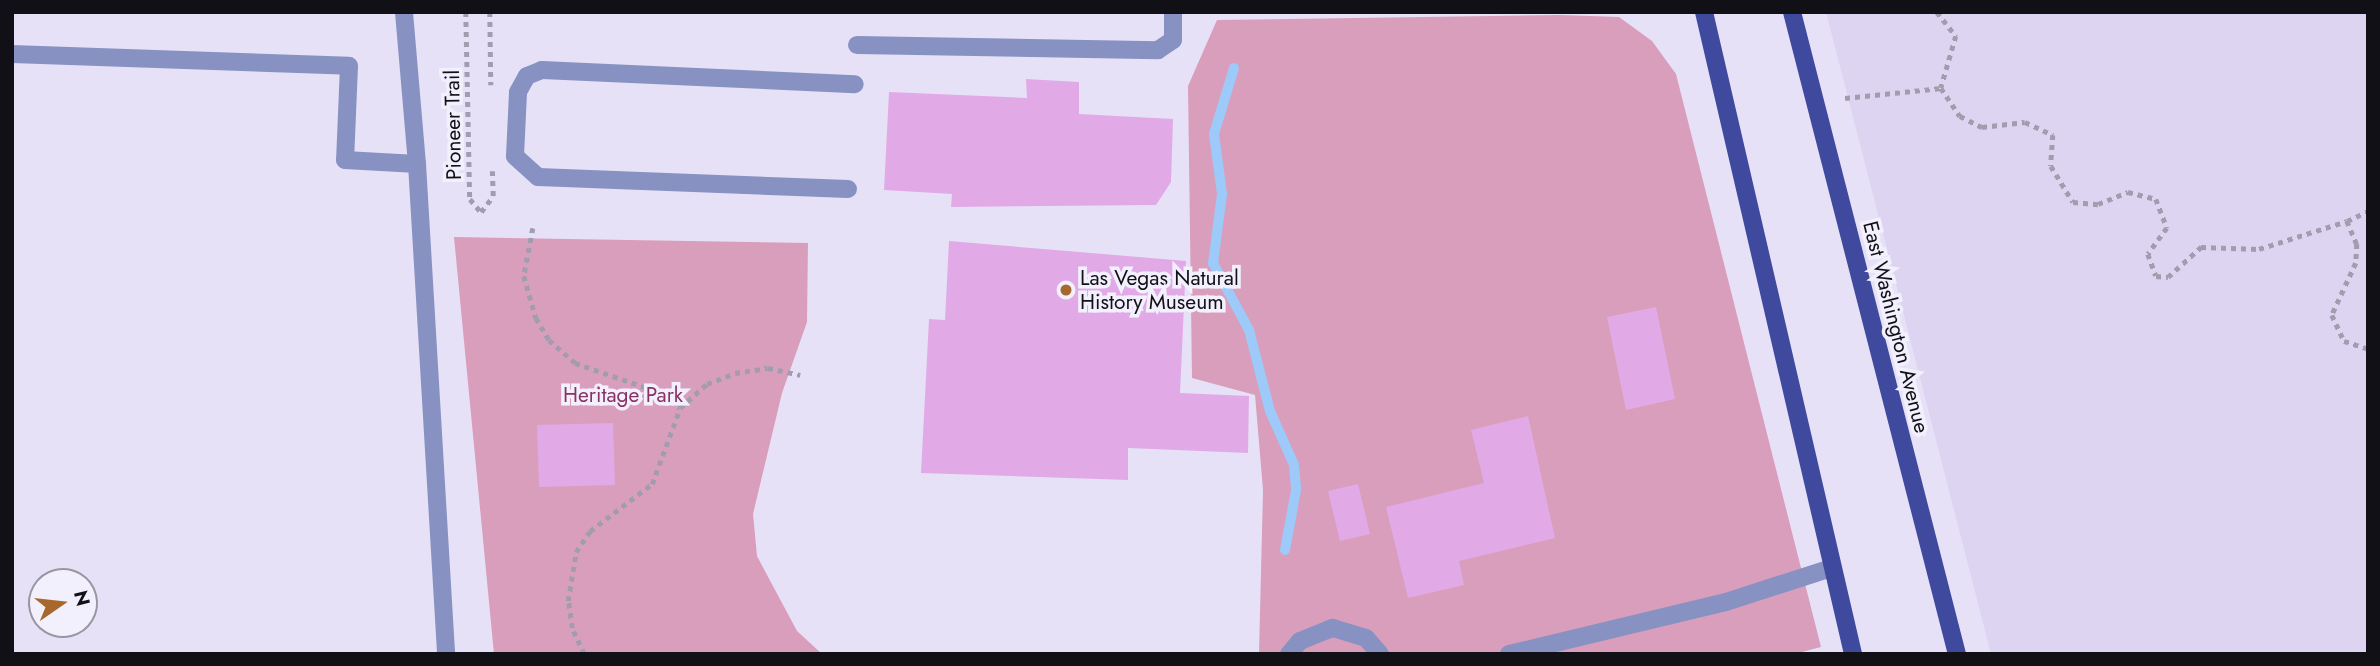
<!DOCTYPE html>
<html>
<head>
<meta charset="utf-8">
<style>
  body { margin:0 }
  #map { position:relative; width:2380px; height:666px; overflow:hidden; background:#e7e1f7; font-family:Jost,sans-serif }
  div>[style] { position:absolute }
  .built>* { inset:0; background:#ddd4f1 }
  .green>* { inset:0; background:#d99ebb }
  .stream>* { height:10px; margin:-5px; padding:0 5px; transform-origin:5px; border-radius:5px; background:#9dcaf9 }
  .building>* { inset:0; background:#e1aae7 }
  .path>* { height:4.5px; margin-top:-2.25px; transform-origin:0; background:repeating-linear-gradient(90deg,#a29dae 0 5px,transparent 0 10px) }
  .minor>* { height:18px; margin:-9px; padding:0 9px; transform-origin:9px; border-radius:9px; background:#8792c3 }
  .major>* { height:18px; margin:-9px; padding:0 9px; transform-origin:9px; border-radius:9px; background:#3f4a9f }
  .dots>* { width:19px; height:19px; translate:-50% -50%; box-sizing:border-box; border:4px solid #f3f0fd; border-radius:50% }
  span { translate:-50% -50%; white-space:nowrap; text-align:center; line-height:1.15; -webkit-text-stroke:7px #f3f0fd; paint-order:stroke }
  .street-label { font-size:21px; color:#121017 }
  .poi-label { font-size:21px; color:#121017 }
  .left { translate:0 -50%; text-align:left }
  .park-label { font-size:21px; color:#893265 }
  .frame { position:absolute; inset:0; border:14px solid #121017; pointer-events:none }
  .north { position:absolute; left:28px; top:568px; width:70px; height:70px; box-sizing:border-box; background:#f3f0fd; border:2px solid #9996a1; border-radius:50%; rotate:76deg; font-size:19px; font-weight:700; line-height:28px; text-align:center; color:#121017 }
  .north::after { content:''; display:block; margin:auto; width:24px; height:32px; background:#a6682d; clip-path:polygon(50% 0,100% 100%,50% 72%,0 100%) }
</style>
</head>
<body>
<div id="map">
  <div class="built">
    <div style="clip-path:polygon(1826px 12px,2368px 12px,2368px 654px,1991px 654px)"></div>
  </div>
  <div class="green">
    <div style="clip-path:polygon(1560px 15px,1619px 17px,1652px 41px,1676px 74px,1821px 647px,1794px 654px,1259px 654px,1263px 490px,1255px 395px,1192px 378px,1188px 86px,1217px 20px)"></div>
    <div style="clip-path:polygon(454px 237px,808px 243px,807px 322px,782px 393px,753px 514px,757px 556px,797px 631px,822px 654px,494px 654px)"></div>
  </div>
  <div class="stream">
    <div style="left:1234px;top:68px;width:69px;rotate:106.9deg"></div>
    <div style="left:1214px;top:134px;width:61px;rotate:82.4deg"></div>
    <div style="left:1222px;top:194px;width:70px;rotate:97.4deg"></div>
    <div style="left:1213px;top:263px;width:76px;rotate:61.8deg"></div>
    <div style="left:1249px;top:330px;width:84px;rotate:75.5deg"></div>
    <div style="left:1270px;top:411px;width:59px;rotate:66deg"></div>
    <div style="left:1294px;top:465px;width:25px;rotate:85deg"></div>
    <div style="left:1296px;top:490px;width:61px;rotate:100.4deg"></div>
  </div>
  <div class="building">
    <div style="clip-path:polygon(1026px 79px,1079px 82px,1079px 114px,1173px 119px,1171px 182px,1156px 205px,951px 207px,952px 194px,884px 190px,889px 92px,1027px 98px)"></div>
    <div style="clip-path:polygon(949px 241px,1186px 261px,1180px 393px,1249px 396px,1248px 453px,1128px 448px,1128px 480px,921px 473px,929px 319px,945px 320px)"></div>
    <div style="clip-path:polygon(1656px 307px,1675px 399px,1626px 410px,1607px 317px)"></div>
    <div style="clip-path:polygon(1528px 416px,1555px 538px,1459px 561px,1464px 585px,1408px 598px,1386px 507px,1484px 483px,1471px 430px)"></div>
    <div style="clip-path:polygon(613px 423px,615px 485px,539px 487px,537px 425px)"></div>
    <div style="clip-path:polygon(1358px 484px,1370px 534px,1340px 541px,1328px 491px)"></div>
  </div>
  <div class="path">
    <div style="left:466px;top:12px;width:187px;rotate:88.8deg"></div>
    <div style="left:470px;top:199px;width:17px;rotate:50deg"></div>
    <div style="left:481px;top:212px;width:20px;rotate:-53deg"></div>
    <div style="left:493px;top:196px;width:25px;rotate:-92deg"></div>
    <div style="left:490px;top:12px;width:73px;rotate:89.2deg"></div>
    <div style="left:1937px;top:12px;width:31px;rotate:52deg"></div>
    <div style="left:1956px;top:36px;width:54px;rotate:106.1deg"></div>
    <div style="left:1941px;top:88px;width:34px;rotate:56deg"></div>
    <div style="left:1960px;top:116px;width:25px;rotate:27deg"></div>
    <div style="left:1982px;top:127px;width:43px;rotate:-6.6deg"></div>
    <div style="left:2025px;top:122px;width:31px;rotate:25deg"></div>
    <div style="left:2053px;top:135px;width:31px;rotate:94deg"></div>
    <div style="left:2051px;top:166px;width:42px;rotate:58.6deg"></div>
    <div style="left:2073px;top:202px;width:25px;rotate:5deg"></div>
    <div style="left:2098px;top:204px;width:32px;rotate:-22deg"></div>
    <div style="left:2128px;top:192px;width:29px;rotate:14deg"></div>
    <div style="left:2156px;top:199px;width:31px;rotate:69deg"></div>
    <div style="left:2167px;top:228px;width:32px;rotate:126deg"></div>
    <div style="left:2148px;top:254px;width:23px;rotate:70deg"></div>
    <div style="left:2156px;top:276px;width:12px;rotate:5deg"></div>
    <div style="left:2168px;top:277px;width:45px;rotate:-42.3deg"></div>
    <div style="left:2201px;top:247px;width:58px;rotate:2deg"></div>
    <div style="left:2259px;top:249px;width:92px;rotate:-17.7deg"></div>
    <div style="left:2347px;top:221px;width:25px;rotate:67deg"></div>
    <div style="left:2357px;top:244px;width:19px;rotate:93deg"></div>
    <div style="left:2356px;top:263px;width:57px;rotate:114.8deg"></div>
    <div style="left:2332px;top:315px;width:29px;rotate:65deg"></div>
    <div style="left:2344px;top:341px;width:25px;rotate:18deg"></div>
    <div style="left:1845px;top:98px;width:97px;rotate:-5.9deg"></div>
    <div style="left:2347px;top:221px;width:23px;rotate:-25deg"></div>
    <div style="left:533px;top:228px;width:49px;rotate:100.6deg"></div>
    <div style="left:524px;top:276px;width:44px;rotate:74.1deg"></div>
    <div style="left:536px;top:318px;width:26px;rotate:59deg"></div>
    <div style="left:549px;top:340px;width:35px;rotate:41deg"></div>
    <div style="left:575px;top:363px;width:83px;rotate:19.1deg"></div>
    <div style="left:653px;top:390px;width:32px;rotate:34deg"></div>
    <div style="left:584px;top:654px;width:29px;rotate:-115deg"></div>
    <div style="left:572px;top:628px;width:27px;rotate:-98deg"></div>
    <div style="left:568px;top:601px;width:50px;rotate:-80.7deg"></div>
    <div style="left:576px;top:552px;width:25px;rotate:-56deg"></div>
    <div style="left:590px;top:531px;width:78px;rotate:-37.2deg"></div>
    <div style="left:652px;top:484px;width:81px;rotate:-69.8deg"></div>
    <div style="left:680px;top:408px;width:36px;rotate:-42deg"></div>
    <div style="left:707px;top:384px;width:30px;rotate:-21deg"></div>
    <div style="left:735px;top:373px;width:33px;rotate:-9deg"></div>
    <div style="left:768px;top:368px;width:33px;rotate:12deg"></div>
  </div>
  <div class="minor">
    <div style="left:857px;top:45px;width:301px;rotate:1deg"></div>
    <div style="left:1158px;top:50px;width:18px;rotate:-34deg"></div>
    <div style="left:1173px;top:40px;width:28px;rotate:-90deg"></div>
    <div style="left:12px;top:54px;width:337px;rotate:2deg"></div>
    <div style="left:349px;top:66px;width:94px;rotate:92.4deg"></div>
    <div style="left:345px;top:160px;width:72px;rotate:3.2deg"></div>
    <div style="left:417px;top:164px;width:153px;rotate:-94.9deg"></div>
    <div style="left:417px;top:164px;width:491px;rotate:86.6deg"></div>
    <div style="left:848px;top:189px;width:310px;rotate:-177.8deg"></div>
    <div style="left:538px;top:177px;width:31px;rotate:-138deg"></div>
    <div style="left:515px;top:156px;width:64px;rotate:-87.3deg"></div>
    <div style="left:518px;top:92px;width:18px;rotate:-61deg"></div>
    <div style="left:527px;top:76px;width:16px;rotate:-22deg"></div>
    <div style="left:542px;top:70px;width:313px;rotate:2.6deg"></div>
    <div style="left:1289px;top:654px;width:17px;rotate:-50deg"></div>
    <div style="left:1300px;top:641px;width:35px;rotate:-22deg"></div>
    <div style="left:1333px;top:628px;width:34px;rotate:17deg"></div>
    <div style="left:1366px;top:638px;width:21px;rotate:49deg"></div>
    <div style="left:1509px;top:654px;width:223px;rotate:-13.5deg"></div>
    <div style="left:1726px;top:602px;width:110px;rotate:-17.9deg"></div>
  </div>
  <div class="major">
    <div style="left:1704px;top:12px;width:659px;rotate:76.93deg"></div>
    <div style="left:1792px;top:12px;width:663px;rotate:75.59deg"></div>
  </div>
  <div class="dots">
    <div style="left:1066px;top:290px;background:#a6682d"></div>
  </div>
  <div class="street-label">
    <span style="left:453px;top:125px;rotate:-91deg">Pioneer Trail</span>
    <span style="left:1896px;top:327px;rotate:76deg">East Washington Avenue</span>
  </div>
  <div class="poi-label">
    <span class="left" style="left:1080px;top:290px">Las Vegas Natural<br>History Museum</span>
  </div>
  <div class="park-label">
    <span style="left:623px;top:395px">Heritage Park</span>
  </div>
  <div class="frame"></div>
  <div class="north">N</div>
</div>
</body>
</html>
